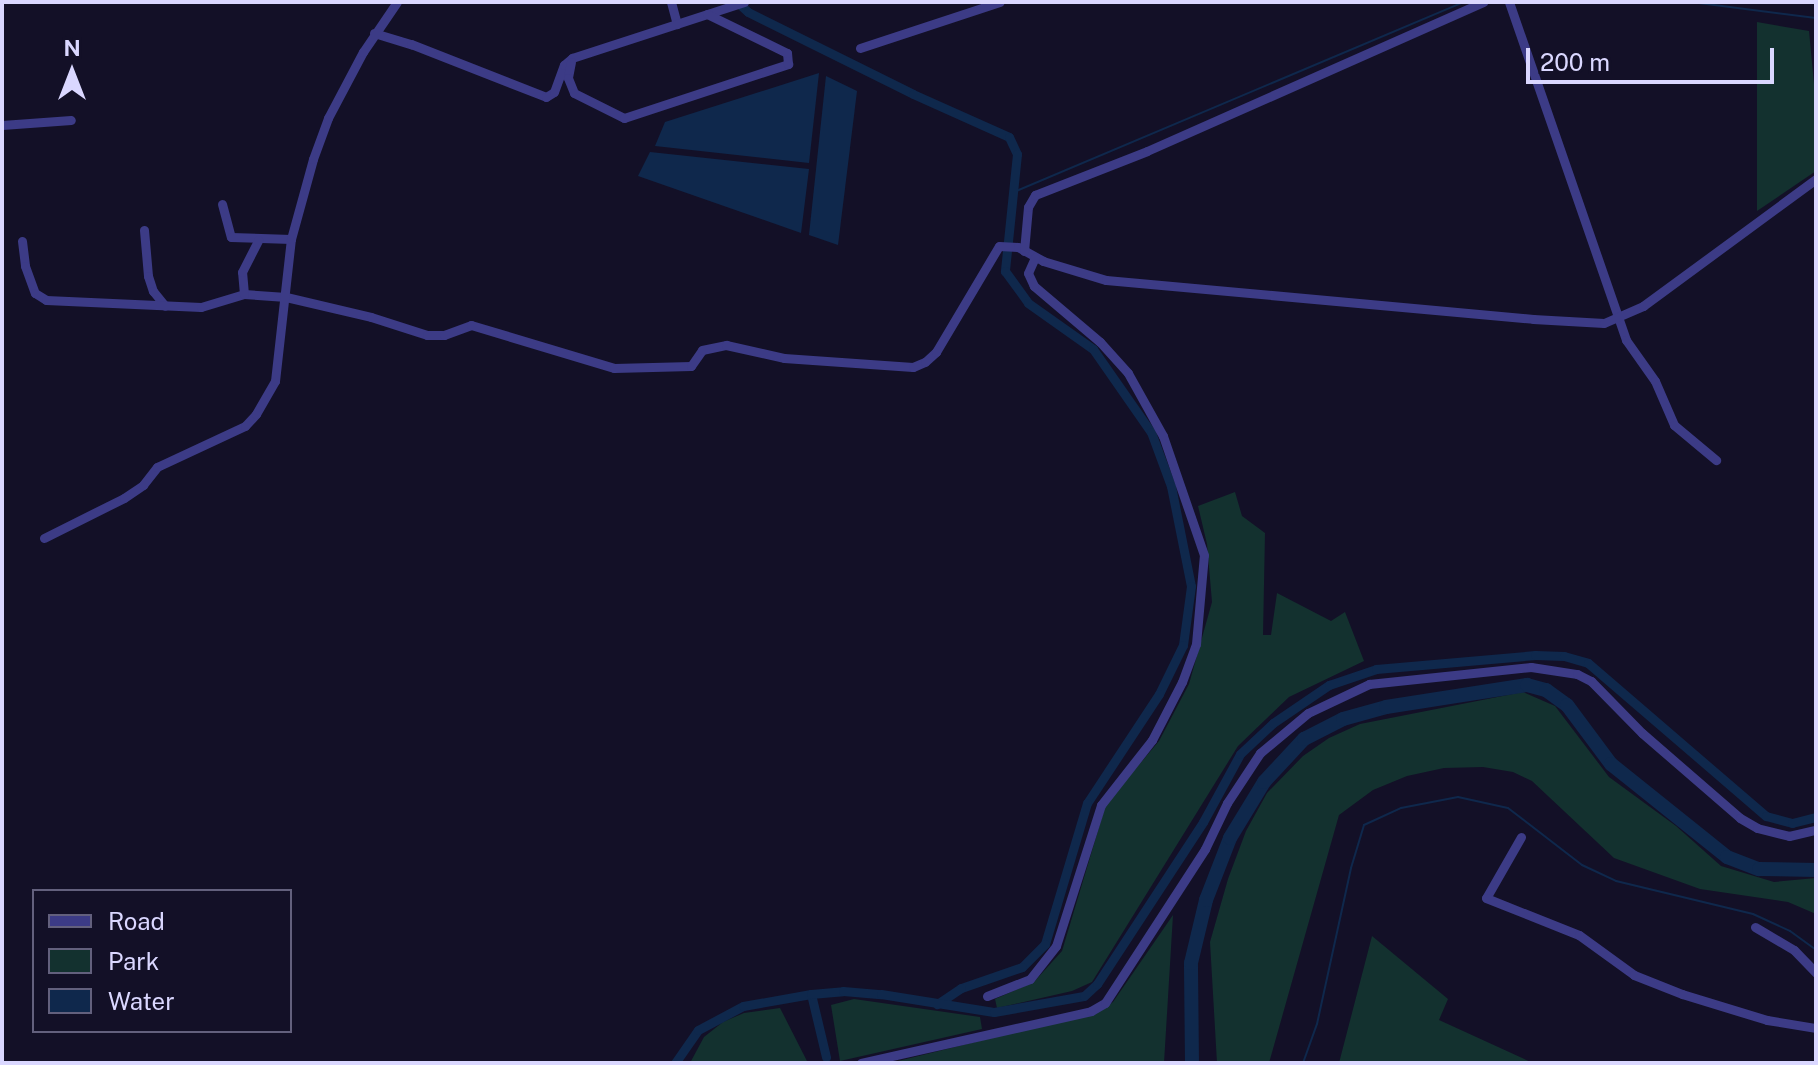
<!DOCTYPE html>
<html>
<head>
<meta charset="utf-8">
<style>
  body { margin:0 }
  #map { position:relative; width:1818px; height:1065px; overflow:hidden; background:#131027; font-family:"Public Sans",sans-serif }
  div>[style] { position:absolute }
  .green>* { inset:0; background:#13312f }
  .water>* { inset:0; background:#0f284c }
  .stream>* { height:2px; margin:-1px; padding:0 1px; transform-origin:1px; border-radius:1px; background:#0f284c }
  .canal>* { height:9px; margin:-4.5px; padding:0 4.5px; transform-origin:4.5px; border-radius:4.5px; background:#0f284c }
  .river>* { height:14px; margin:-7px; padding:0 7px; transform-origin:7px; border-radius:7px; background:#0f284c }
  .minor>* { height:9px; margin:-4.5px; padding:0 4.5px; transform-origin:4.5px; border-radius:4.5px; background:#3c3b86 }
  span { translate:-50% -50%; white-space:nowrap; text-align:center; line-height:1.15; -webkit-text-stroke:6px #131027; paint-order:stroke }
  .frame { position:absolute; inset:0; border:4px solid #dad7ff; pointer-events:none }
  .legend { position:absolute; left:32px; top:889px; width:260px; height:144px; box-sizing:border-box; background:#131027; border:2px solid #63607d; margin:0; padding:10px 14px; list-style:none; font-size:24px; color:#dad7ff }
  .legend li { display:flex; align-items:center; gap:16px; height:40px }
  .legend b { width:40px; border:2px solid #63607d }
  .north { position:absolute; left:32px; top:32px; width:80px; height:80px; -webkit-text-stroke:6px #131027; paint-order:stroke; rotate:0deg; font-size:22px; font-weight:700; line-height:32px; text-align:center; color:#dad7ff }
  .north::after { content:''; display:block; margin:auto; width:28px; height:36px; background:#dad7ff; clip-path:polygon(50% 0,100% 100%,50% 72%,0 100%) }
  .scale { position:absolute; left:1526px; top:48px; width:248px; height:36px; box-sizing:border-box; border:4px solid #dad7ff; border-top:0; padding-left:10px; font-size:24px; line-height:28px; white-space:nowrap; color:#dad7ff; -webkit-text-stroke:6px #131027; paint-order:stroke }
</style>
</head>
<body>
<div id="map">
  <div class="green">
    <div style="clip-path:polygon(1757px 22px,1809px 31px,1816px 105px,1816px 171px,1757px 211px)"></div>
    <div style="clip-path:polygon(1235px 492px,1242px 516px,1265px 533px,1263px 635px,1271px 635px,1277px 593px,1331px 621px,1345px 612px,1364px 661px,1289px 697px,1238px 746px,1092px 982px,1072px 991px,997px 1008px,995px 999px,1034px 982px,1062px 951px,1106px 804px,1159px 741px,1189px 684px,1212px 602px,1207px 544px,1198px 506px)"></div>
    <div style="clip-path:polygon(1523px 692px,1555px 706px,1609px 777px,1676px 826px,1721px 866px,1774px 882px,1816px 878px,1816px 914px,1788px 902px,1700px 889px,1614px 858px,1532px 781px,1513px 772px,1483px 767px,1444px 768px,1407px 776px,1373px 790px,1339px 815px,1269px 1063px,1217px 1063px,1210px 942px,1228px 879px,1246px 831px,1267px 793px,1303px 756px,1329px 738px,1360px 724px)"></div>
    <div style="clip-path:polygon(1173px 915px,1164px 1063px,890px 1063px,1101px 1011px,1113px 1002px)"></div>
    <div style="clip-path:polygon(1372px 936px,1448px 999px,1439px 1020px,1533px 1063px,1339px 1063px)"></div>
    <div style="clip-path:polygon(854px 999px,980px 1017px,982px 1029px,840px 1061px,831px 1005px)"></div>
    <div style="clip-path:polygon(780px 1008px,808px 1063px,690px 1063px,704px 1037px,723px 1022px,744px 1013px)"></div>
  </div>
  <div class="water">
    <div style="clip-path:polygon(819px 73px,809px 163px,655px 146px,665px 122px)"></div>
    <div style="clip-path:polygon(826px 76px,857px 91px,838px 245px,809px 235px)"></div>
    <div style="clip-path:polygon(650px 152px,809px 169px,801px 233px,638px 176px)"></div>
  </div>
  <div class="stream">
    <div style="left:1691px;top:2px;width:126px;rotate:7.3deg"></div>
    <div style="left:1014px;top:192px;width:488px;rotate:-22.9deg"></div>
    <div style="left:1303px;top:1063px;width:41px;rotate:-70.3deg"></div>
    <div style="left:1317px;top:1024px;width:160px;rotate:-77.7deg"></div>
    <div style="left:1351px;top:868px;width:45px;rotate:-73.2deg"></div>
    <div style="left:1364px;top:825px;width:41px;rotate:-24.7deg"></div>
    <div style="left:1401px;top:808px;width:58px;rotate:-10.9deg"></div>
    <div style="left:1458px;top:797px;width:51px;rotate:12.4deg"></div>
    <div style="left:1508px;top:808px;width:93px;rotate:37.6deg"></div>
    <div style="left:1582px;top:865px;width:38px;rotate:25deg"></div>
    <div style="left:1616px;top:881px;width:141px;rotate:13.5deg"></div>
    <div style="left:1753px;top:914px;width:41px;rotate:24.7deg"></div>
    <div style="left:1790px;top:931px;width:32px;rotate:36deg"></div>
  </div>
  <div class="canal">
    <div style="left:737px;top:2px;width:15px;rotate:42deg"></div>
    <div style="left:748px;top:12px;width:184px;rotate:26.4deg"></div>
    <div style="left:913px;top:94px;width:105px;rotate:24.1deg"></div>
    <div style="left:1009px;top:137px;width:19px;rotate:65deg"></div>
    <div style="left:1017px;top:154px;width:118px;rotate:95.9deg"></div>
    <div style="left:1005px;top:271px;width:39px;rotate:54deg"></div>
    <div style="left:1028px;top:303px;width:80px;rotate:35.3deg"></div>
    <div style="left:1093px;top:349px;width:101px;rotate:55.1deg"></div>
    <div style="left:1151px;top:432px;width:58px;rotate:69.7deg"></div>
    <div style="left:1171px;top:486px;width:102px;rotate:78.7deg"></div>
    <div style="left:1191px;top:586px;width:60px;rotate:97.7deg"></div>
    <div style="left:1183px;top:645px;width:55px;rotate:116.1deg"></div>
    <div style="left:1159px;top:694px;width:131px;rotate:123.4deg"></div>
    <div style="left:1087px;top:803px;width:147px;rotate:106.6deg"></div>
    <div style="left:1045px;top:944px;width:33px;rotate:135deg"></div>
    <div style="left:1022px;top:967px;width:65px;rotate:161deg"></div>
    <div style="left:961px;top:988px;width:29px;rotate:146deg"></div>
    <div style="left:811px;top:994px;width:65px;rotate:76.6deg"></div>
    <div style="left:675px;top:1063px;width:40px;rotate:-55.1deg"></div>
    <div style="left:698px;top:1030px;width:51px;rotate:-28.1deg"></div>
    <div style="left:743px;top:1006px;width:69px;rotate:-10deg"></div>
    <div style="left:811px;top:994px;width:32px;rotate:-5deg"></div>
    <div style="left:843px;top:991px;width:38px;rotate:5deg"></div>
    <div style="left:881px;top:994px;width:114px;rotate:9.1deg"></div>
    <div style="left:994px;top:1012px;width:91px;rotate:-10.1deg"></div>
    <div style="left:1084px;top:996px;width:18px;rotate:-43deg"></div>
    <div style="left:1097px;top:984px;width:194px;rotate:-56.8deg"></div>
    <div style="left:1203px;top:822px;width:77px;rotate:-61.4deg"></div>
    <div style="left:1240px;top:754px;width:45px;rotate:-43.2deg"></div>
    <div style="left:1273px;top:723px;width:68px;rotate:-34.2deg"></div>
    <div style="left:1329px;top:685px;width:50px;rotate:-18.8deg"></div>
    <div style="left:1376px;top:669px;width:160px;rotate:-5deg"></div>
    <div style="left:1535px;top:655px;width:29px;rotate:2deg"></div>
    <div style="left:1564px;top:656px;width:25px;rotate:16deg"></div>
    <div style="left:1588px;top:663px;width:235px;rotate:40.7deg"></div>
    <div style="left:1766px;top:816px;width:27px;rotate:15deg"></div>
    <div style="left:1792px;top:823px;width:25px;rotate:-14deg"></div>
  </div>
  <div class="river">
    <div style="left:1192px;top:1063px;width:100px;rotate:-90.6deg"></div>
    <div style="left:1191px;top:963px;width:65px;rotate:-76.6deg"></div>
    <div style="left:1206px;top:900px;width:66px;rotate:-68.8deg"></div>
    <div style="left:1230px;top:838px;width:66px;rotate:-58.7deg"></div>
    <div style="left:1264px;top:782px;width:59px;rotate:-47.1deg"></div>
    <div style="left:1304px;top:739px;width:44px;rotate:-27.1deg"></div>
    <div style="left:1343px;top:719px;width:45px;rotate:-15.6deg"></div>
    <div style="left:1386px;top:707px;width:143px;rotate:-8.9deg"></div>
    <div style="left:1527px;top:685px;width:20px;rotate:15deg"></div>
    <div style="left:1546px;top:690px;width:26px;rotate:36deg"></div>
    <div style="left:1567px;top:705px;width:74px;rotate:53.3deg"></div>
    <div style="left:1611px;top:764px;width:149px;rotate:38.7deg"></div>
    <div style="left:1727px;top:857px;width:34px;rotate:21deg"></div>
    <div style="left:1759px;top:869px;width:57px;rotate:1deg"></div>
  </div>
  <div class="minor">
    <div style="left:671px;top:2px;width:23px;rotate:75deg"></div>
    <div style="left:1509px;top:2px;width:358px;rotate:70.9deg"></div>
    <div style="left:1626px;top:340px;width:50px;rotate:54.7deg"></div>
    <div style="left:1655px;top:381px;width:48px;rotate:66.6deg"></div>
    <div style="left:1674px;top:425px;width:55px;rotate:39.8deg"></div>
    <div style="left:374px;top:33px;width:39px;rotate:17deg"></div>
    <div style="left:411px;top:44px;width:145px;rotate:21.4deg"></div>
    <div style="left:546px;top:97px;width:9px;rotate:-32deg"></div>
    <div style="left:554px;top:92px;width:29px;rotate:-70deg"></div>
    <div style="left:564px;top:65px;width:11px;rotate:-41deg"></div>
    <div style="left:572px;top:58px;width:181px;rotate:-18deg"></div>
    <div style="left:860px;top:48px;width:147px;rotate:-18.2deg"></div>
    <div style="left:571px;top:62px;width:16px;rotate:101deg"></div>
    <div style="left:568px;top:78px;width:16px;rotate:68deg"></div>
    <div style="left:574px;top:93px;width:56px;rotate:26.6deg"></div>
    <div style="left:624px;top:118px;width:173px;rotate:-18.2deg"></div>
    <div style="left:788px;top:64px;width:11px;rotate:-95deg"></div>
    <div style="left:787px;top:53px;width:89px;rotate:-154deg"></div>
    <div style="left:2px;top:125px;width:69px;rotate:-4.1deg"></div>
    <div style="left:222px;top:204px;width:34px;rotate:75deg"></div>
    <div style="left:231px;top:237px;width:60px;rotate:1.9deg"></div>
    <div style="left:144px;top:230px;width:46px;rotate:85deg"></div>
    <div style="left:148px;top:276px;width:16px;rotate:72deg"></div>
    <div style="left:153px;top:291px;width:19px;rotate:51deg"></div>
    <div style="left:22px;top:241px;width:25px;rotate:83deg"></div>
    <div style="left:25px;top:266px;width:29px;rotate:70deg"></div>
    <div style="left:35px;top:293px;width:13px;rotate:32deg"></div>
    <div style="left:46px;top:300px;width:155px;rotate:2.6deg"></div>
    <div style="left:201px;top:307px;width:45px;rotate:-16.8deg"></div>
    <div style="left:244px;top:294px;width:42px;rotate:4.1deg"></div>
    <div style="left:286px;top:297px;width:87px;rotate:13.2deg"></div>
    <div style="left:371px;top:317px;width:59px;rotate:17.8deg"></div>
    <div style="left:427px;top:335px;width:17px"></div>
    <div style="left:444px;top:335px;width:29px;rotate:-20deg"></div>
    <div style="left:471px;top:325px;width:149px;rotate:16.7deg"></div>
    <div style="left:614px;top:368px;width:77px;rotate:-1.5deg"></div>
    <div style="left:691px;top:366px;width:19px;rotate:-55deg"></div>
    <div style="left:702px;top:350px;width:25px;rotate:-12deg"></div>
    <div style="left:726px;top:345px;width:59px;rotate:12.6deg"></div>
    <div style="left:784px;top:358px;width:129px;rotate:4deg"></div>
    <div style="left:913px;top:367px;width:13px;rotate:-23deg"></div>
    <div style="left:925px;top:362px;width:15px;rotate:-42deg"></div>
    <div style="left:936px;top:352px;width:123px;rotate:-59.3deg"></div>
    <div style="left:999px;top:246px;width:19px;rotate:3deg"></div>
    <div style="left:1018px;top:247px;width:29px;rotate:29deg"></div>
    <div style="left:1043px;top:261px;width:66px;rotate:16.8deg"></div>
    <div style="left:1106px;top:280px;width:429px;rotate:5.2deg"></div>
    <div style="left:1533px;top:319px;width:71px;rotate:3.2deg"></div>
    <div style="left:1604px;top:323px;width:43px;rotate:-23.6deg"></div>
    <div style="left:1643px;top:306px;width:215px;rotate:-36.3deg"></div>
    <div style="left:1024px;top:251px;width:44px;rotate:-84.8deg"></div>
    <div style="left:1028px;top:207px;width:14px;rotate:-60deg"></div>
    <div style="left:1035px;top:195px;width:120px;rotate:-21.4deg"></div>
    <div style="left:1147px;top:151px;width:368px;rotate:-23.9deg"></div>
    <div style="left:244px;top:294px;width:22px;rotate:-95deg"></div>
    <div style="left:242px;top:272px;width:36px;rotate:-63deg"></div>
    <div style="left:44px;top:538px;width:89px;rotate:-26.6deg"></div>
    <div style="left:124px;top:498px;width:23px;rotate:-34deg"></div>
    <div style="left:143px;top:485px;width:23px;rotate:-52deg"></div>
    <div style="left:157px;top:467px;width:97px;rotate:-25deg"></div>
    <div style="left:245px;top:426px;width:16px;rotate:-47deg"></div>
    <div style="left:256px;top:414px;width:38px;rotate:-60deg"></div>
    <div style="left:275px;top:381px;width:143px;rotate:-83.6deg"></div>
    <div style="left:291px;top:239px;width:83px;rotate:-74.6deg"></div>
    <div style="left:313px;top:159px;width:44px;rotate:-69.9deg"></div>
    <div style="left:328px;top:118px;width:75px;rotate:-62.1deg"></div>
    <div style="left:363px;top:52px;width:60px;rotate:-55.8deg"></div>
    <div style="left:1521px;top:837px;width:70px;rotate:119.8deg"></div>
    <div style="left:1486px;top:898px;width:100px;rotate:21.7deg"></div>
    <div style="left:1579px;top:935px;width:68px;rotate:36deg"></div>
    <div style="left:1634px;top:975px;width:52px;rotate:21.6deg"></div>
    <div style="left:1682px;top:994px;width:89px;rotate:17deg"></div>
    <div style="left:1767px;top:1020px;width:50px;rotate:9.3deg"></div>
    <div style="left:1755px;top:927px;width:45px;rotate:30.5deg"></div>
    <div style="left:1794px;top:950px;width:32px;rotate:46deg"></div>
    <div style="left:987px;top:996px;width:46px;rotate:-21.6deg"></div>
    <div style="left:1030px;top:979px;width:42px;rotate:-51.8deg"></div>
    <div style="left:1056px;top:946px;width:148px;rotate:-72.3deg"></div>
    <div style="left:1101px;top:805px;width:83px;rotate:-51.9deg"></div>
    <div style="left:1152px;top:740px;width:65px;rotate:-62.7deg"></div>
    <div style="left:1182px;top:682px;width:40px;rotate:-69.8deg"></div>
    <div style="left:1196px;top:644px;width:89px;rotate:-84.9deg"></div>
    <div style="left:1204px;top:555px;width:126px;rotate:-109deg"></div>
    <div style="left:1163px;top:436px;width:72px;rotate:-119.1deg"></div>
    <div style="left:1128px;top:373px;width:42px;rotate:-132.1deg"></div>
    <div style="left:1100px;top:342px;width:87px;rotate:-139.7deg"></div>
    <div style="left:1034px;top:286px;width:14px;rotate:-115deg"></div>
    <div style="left:1028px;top:273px;width:17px;rotate:-66deg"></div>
    <div style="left:861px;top:1063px;width:236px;rotate:-12.7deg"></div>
    <div style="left:1091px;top:1011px;width:16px;rotate:-30deg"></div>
    <div style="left:1105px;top:1003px;width:184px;rotate:-57deg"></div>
    <div style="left:1205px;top:849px;width:51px;rotate:-64.4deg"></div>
    <div style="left:1227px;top:803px;width:60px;rotate:-56.6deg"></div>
    <div style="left:1260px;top:753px;width:62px;rotate:-39.8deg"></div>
    <div style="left:1308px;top:713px;width:68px;rotate:-25.4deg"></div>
    <div style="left:1369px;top:684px;width:163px;rotate:-6deg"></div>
    <div style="left:1531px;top:667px;width:47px;rotate:8.7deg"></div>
    <div style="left:1577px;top:674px;width:16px;rotate:27deg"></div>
    <div style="left:1591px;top:681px;width:73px;rotate:45.6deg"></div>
    <div style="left:1642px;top:733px;width:130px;rotate:40.9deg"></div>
    <div style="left:1740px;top:818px;width:20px;rotate:30deg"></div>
    <div style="left:1757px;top:828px;width:33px;rotate:14deg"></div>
    <div style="left:1789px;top:836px;width:28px;rotate:-13deg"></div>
  </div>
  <div class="frame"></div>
  <ul class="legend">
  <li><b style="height:10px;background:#3c3b86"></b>Road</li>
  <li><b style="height:22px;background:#13312f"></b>Park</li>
  <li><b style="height:22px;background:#0f284c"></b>Water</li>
  </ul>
  <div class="north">N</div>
  <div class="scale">200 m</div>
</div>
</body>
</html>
